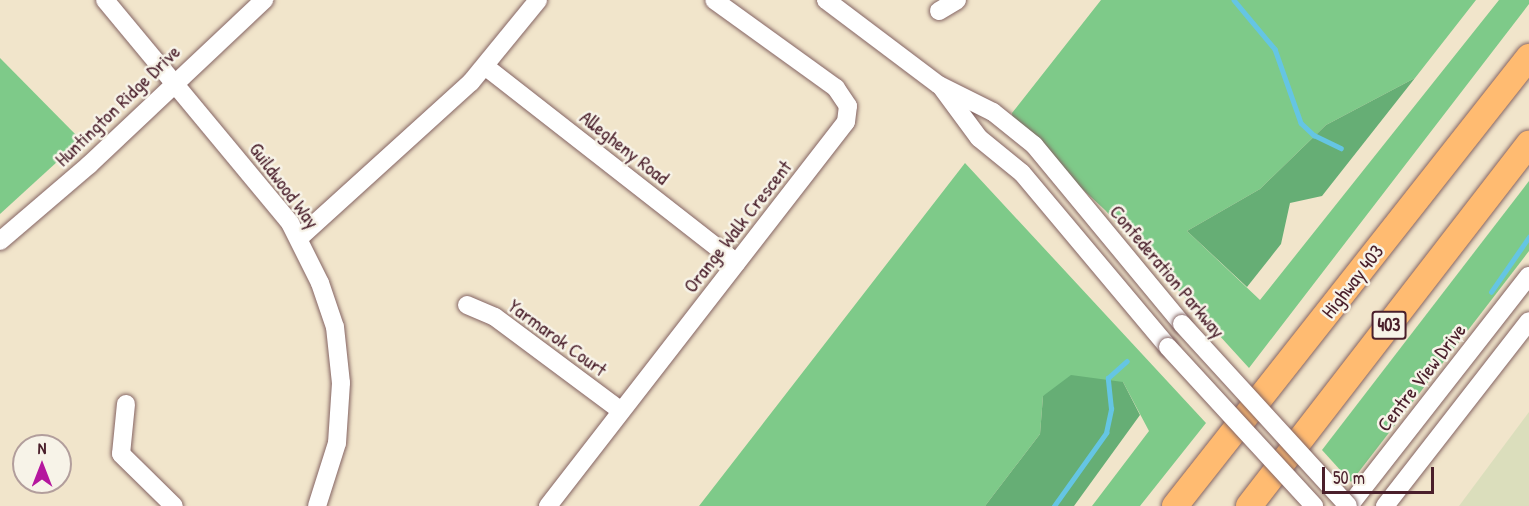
<!DOCTYPE html>
<html>
<head>
<meta charset="utf-8">
<style>
  body { margin:0 }
  #map { position:relative; width:1529px; height:506px; overflow:hidden; background:#f1e5cb; font-family:"Patrick Hand",sans-serif }
  div>[style] { position:absolute }
  .built>* { inset:0; background:#dbdebc }
  .green>* { inset:0; background:#7eca89 }
  .forest>* { inset:0; background:#66ae75 }
  .stream>* { height:4.5px; margin:-2.25px; padding:0 2.25px; transform-origin:2.25px; border-radius:2.25px; background:#65c5e3 }
  .roads { filter:drop-shadow(0 0 2px #846463) drop-shadow(0 0 2px #846463) }
  .minor>* { height:18px; margin:-9px; padding:0 9px; transform-origin:9px; border-radius:9px; background:#fff }
  .highway>* { height:26px; margin:-13px; padding:0 13px; transform-origin:13px; border-radius:13px; background:#ffbb71 }
  .bridges { filter:drop-shadow(0 0 2px #846463) drop-shadow(0 0 2px #846463) }
  .minor-bridge>* { height:18px; margin:-9px; padding:0 9px; transform-origin:9px; border-radius:9px; background:#fff }
  span { translate:-50% -50%; white-space:nowrap; text-align:center; line-height:1.15; -webkit-text-stroke:5px #f7f3e8; paint-order:stroke }
  .shield-label span { padding:2px 4px; background:#f7f3e8; border:2px solid; border-radius:4px; -webkit-text-stroke-width:0 }
  .shield-label { font-size:18px; color:#4a1f2b; font-weight:700 }
  .street-label { font-size:20px; color:#4a1f2b }
  .north { position:absolute; left:12px; top:434px; width:60px; height:60px; box-sizing:border-box; background:#f7f3e8; border:2px solid #b29e9c; border-radius:50%; rotate:0deg; font-size:16px; font-weight:700; line-height:24px; text-align:center; color:#4a1f2b }
  .north::after { content:''; display:block; margin:auto; width:21px; height:27px; background:#b5179e; clip-path:polygon(50% 0,100% 100%,50% 72%,0 100%) }
  .scale { position:absolute; left:1322px; top:467px; width:112px; height:27px; box-sizing:border-box; border:3px solid #4a1f2b; border-top:0; padding-left:8px; font-size:18px; line-height:21px; white-space:nowrap; color:#4a1f2b; -webkit-text-stroke:4px #f7f3e8; paint-order:stroke }
</style>
</head>
<body>
<div id="map">
  <div class="built">
    <div style="clip-path:polygon(1529px 412px,1529px 506px,1459px 506px)"></div>
  </div>
  <div class="green">
    <div style="clip-path:polygon(1101px 0,1476px 0,1415px 78px,1326px 125px,1260px 189px,1187px 231px,1260px 300px,1499px 0,1529px 0,1529px 4px,1249px 368px,1105px 210px,1013px 125px,1012px 113px)"></div>
    <div style="clip-path:polygon(0 58px,81px 140px,0 214px)"></div>
    <div style="clip-path:polygon(965px 163px,1206px 423px,1140px 506px,1092px 506px,1149px 431px,1123px 382px,1043px 396px,1040px 434px,985px 506px,699px 506px)"></div>
    <div style="clip-path:polygon(1529px 181px,1529px 251px,1351px 482px,1322px 450px)"></div>
  </div>
  <div class="forest">
    <div style="clip-path:polygon(1415px 78px,1322px 196px,1290px 203px,1281px 244px,1247px 287px,1187px 231px,1260px 189px,1326px 125px)"></div>
    <div style="clip-path:polygon(1071px 375px,1123px 382px,1140px 415px,1074px 506px,985px 506px,1040px 434px,1043px 396px)"></div>
  </div>
  <div class="stream">
    <div style="left:1234px;top:0;width:64px;rotate:50.1deg"></div>
    <div style="left:1275px;top:49px;width:78px;rotate:70.6deg"></div>
    <div style="left:1301px;top:123px;width:18px;rotate:43deg"></div>
    <div style="left:1314px;top:135px;width:30px;rotate:26deg"></div>
    <div style="left:1491px;top:292px;width:67px;rotate:-55.4deg"></div>
    <div style="left:1054px;top:506px;width:90px;rotate:-54.5deg"></div>
    <div style="left:1106px;top:433px;width:25px;rotate:-78deg"></div>
    <div style="left:1111px;top:409px;width:31px;rotate:-96deg"></div>
    <div style="left:1108px;top:378px;width:25px;rotate:-42deg"></div>
  </div>
  <div class="roads">
    <div class="minor">
      <div style="left:105px;top:0;width:290px;rotate:50.3deg"></div>
      <div style="left:290px;top:223px;width:67px;rotate:63.4deg"></div>
      <div style="left:320px;top:283px;width:46px;rotate:71.2deg"></div>
      <div style="left:335px;top:327px;width:56px;rotate:83.9deg"></div>
      <div style="left:341px;top:383px;width:60px;rotate:93.8deg"></div>
      <div style="left:337px;top:443px;width:66px;rotate:107.6deg"></div>
      <div style="left:826px;top:0;width:141px;rotate:37deg"></div>
      <div style="left:939px;top:85px;width:60px;rotate:26.6deg"></div>
      <div style="left:993px;top:112px;width:53px;rotate:38.8deg"></div>
      <div style="left:1034px;top:145px;width:232px;rotate:50.4deg"></div>
      <div style="left:939px;top:11px;width:21px;rotate:-31deg"></div>
      <div style="left:486px;top:67px;width:318px;rotate:38deg"></div>
      <div style="left:942px;top:88px;width:62px;rotate:53.5deg"></div>
      <div style="left:979px;top:138px;width:55px;rotate:39.1deg"></div>
      <div style="left:1022px;top:173px;width:227px;rotate:50deg"></div>
      <div style="left:299px;top:238px;width:232px;rotate:-42.2deg"></div>
      <div style="left:471px;top:82px;width:106px;rotate:-50.7deg"></div>
      <div style="left:0;top:241px;width:117px;rotate:-40.5deg"></div>
      <div style="left:89px;top:165px;width:241px;rotate:-43.3deg"></div>
      <div style="left:467px;top:305px;width:30px;rotate:23deg"></div>
      <div style="left:495px;top:317px;width:157px;rotate:36.7deg"></div>
      <div style="left:126px;top:404px;width:50px;rotate:95.7deg"></div>
      <div style="left:121px;top:454px;width:74px;rotate:44.5deg"></div>
      <div style="left:548px;top:506px;width:486px;rotate:-52.2deg"></div>
      <div style="left:846px;top:122px;width:16px;rotate:-83deg"></div>
      <div style="left:848px;top:106px;width:22px;rotate:-124deg"></div>
      <div style="left:836px;top:88px;width:150px;rotate:-144.2deg"></div>
      <div style="left:1349px;top:506px;width:292px;rotate:-52deg"></div>
      <div style="left:1385px;top:506px;width:234px;rotate:-52.1deg"></div>
    </div>
    <div class="highway">
      <div style="left:1175px;top:506px;width:572px;rotate:-51.75deg"></div>
      <div style="left:1249px;top:506px;width:458px;rotate:-52.3deg"></div>
    </div>
  </div>
  <div class="bridges">
    <div class="minor-bridge">
      <div style="left:1182px;top:324px;width:246px;rotate:47.6deg"></div>
      <div style="left:1168px;top:347px;width:216px;rotate:47.4deg"></div>
    </div>
  </div>
  <div class="shield-label">
    <span style="left:1389px;top:325px">403</span>
  </div>
  <div class="street-label">
    <span style="left:117px;top:105px;rotate:-44deg">Huntington Ridge Drive</span>
    <span style="left:625px;top:147px;rotate:38deg">Allegheny Road</span>
    <span style="left:285px;top:185px;rotate:53deg">Guildwood Way</span>
    <span style="left:737px;top:226px;rotate:-52deg">Orange Walk Crescent</span>
    <span style="left:1168px;top:271px;rotate:50deg">Confederation Parkway</span>
    <span style="left:1352px;top:281px;rotate:-52deg">Highway 403</span>
    <span style="left:558px;top:337px;rotate:36deg">Yarmarok Court</span>
    <span style="left:1421px;top:377px;rotate:-52deg">Centre View Drive</span>
  </div>
  <div class="north">N</div>
  <div class="scale">50 m</div>
</div>
</body>
</html>
